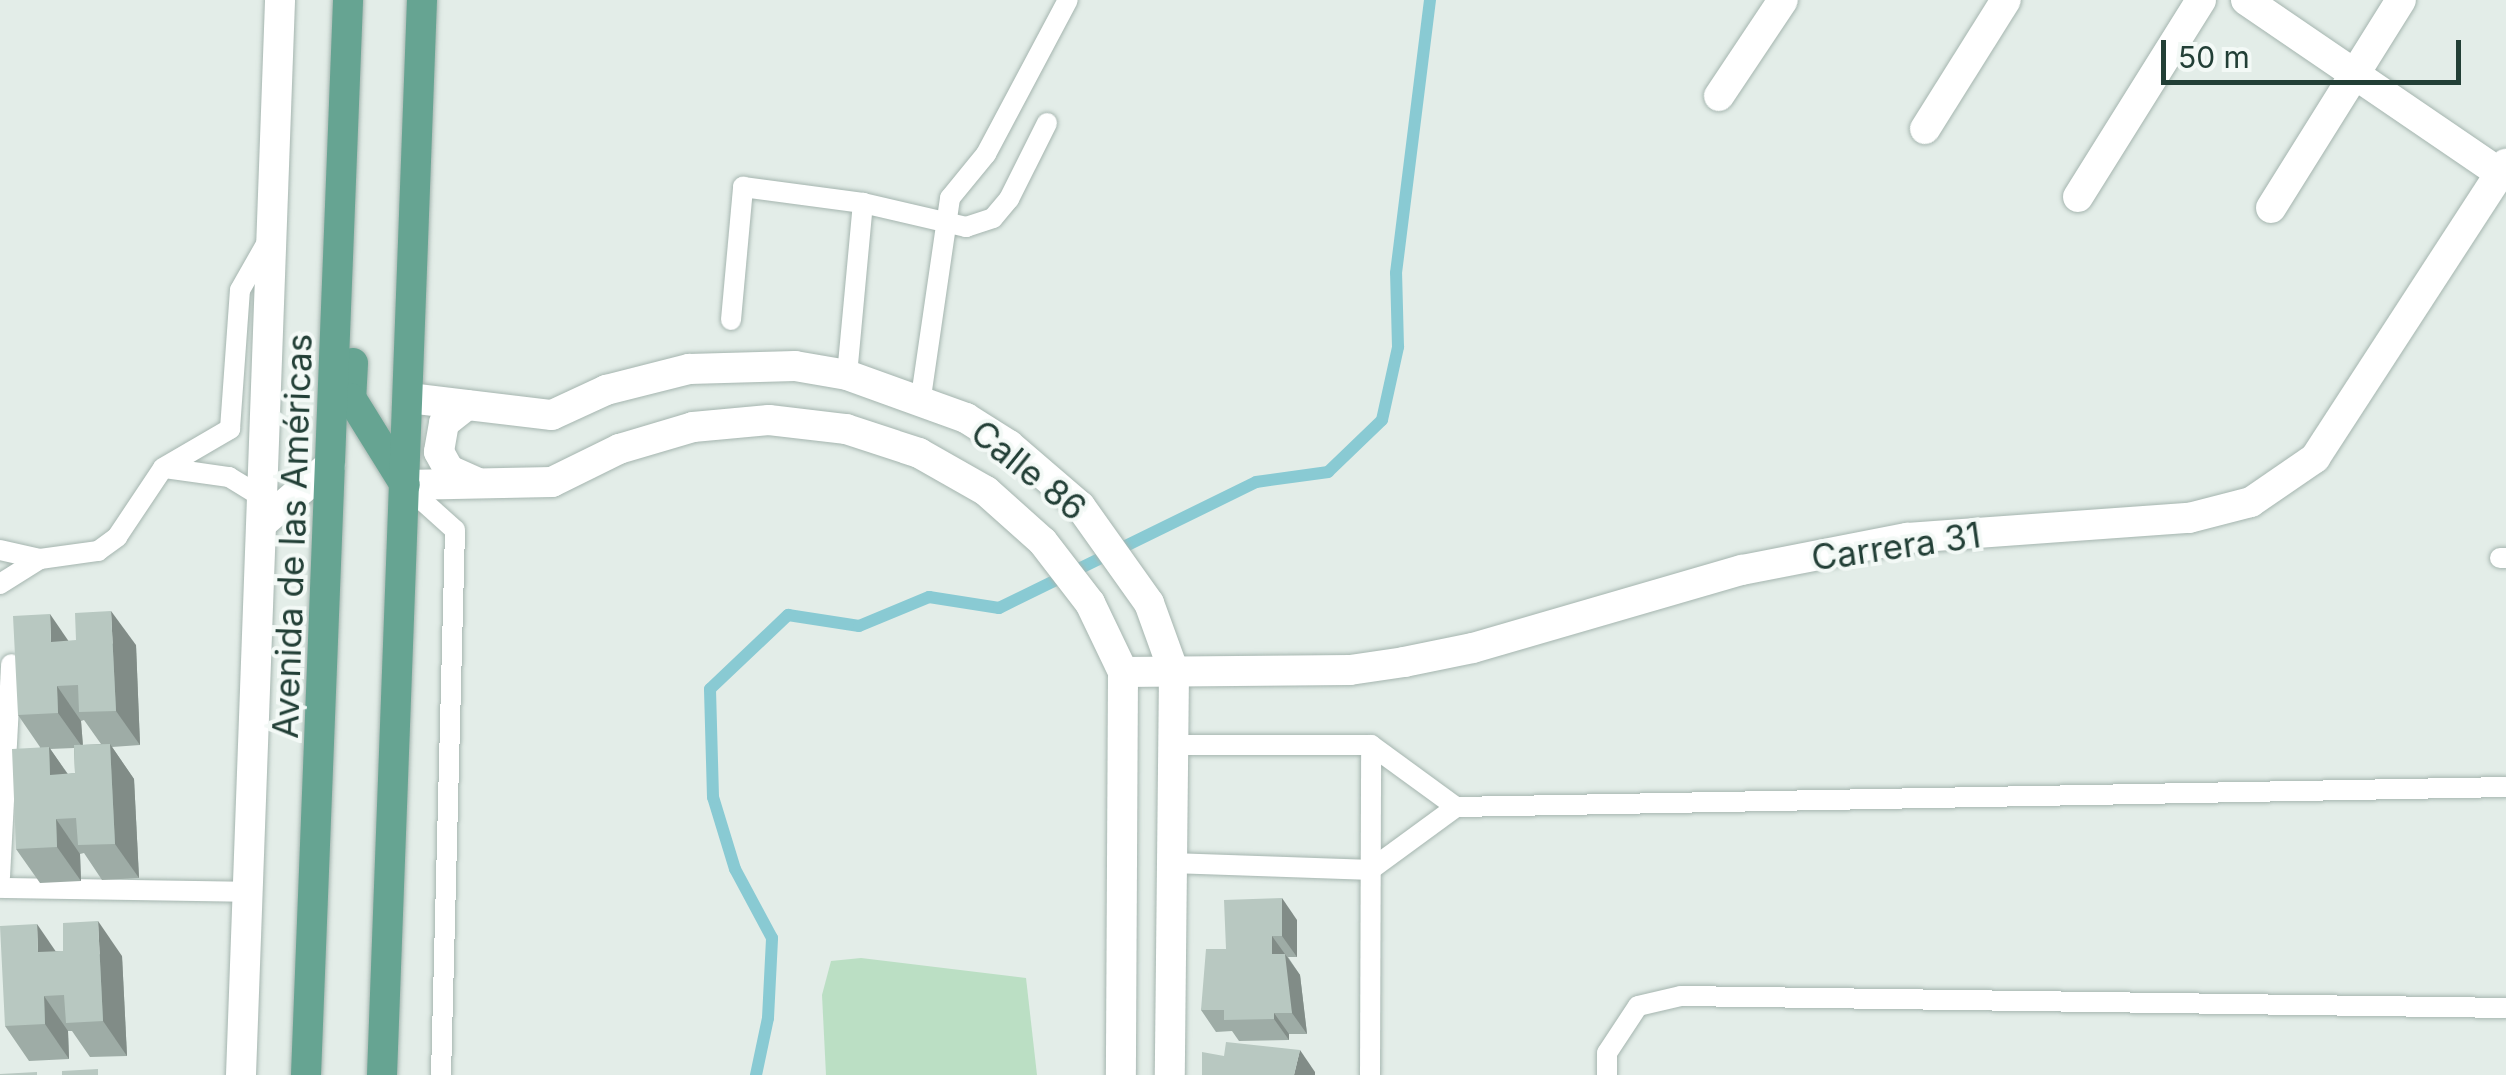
<!DOCTYPE html>
<html>
<head>
<meta charset="utf-8">
<style>
  body { margin:0 }
  #map { position:relative; width:2506px; height:1075px; overflow:hidden; background:#e3ede8; font-family:Inter,sans-serif }
  div>[style] { position:absolute }
  .green>* { inset:0; background:#bbdfc4 }
  .stream>* { height:12px; margin:-6px; padding:0 6px; transform-origin:6px; border-radius:6px; background:#89cad3 }
  .roads { filter:drop-shadow(0 0 2px #a5b5af) drop-shadow(0 0 2px #a5b5af) }
  .lane>* { height:20px; margin:-10px; padding:0 10px; transform-origin:10px; border-radius:10px; background:#fff }
  .street>* { height:30px; margin:-15px; padding:0 15px; transform-origin:15px; border-radius:15px; background:#fff }
  .primary>* { height:30px; margin:-15px; padding:0 15px; transform-origin:15px; border-radius:15px; background:#66a492 }
  .wall>* { inset:0; background:#9eaca6 }
  .shaded-wall>* { inset:0; background:#818c87 }
  .building>* { inset:0; background:#b8c8c1 }
  span { translate:-50% -50%; white-space:nowrap; text-align:center; line-height:1.15; -webkit-text-stroke:8px #f3f9f6; paint-order:stroke }
  .street-label { font-size:35px; color:#223f36 }
  .scale { position:absolute; left:2161px; top:40px; width:300px; height:45px; box-sizing:border-box; border:5px solid #223f36; border-top:0; padding-left:12px; font-size:30px; line-height:35px; white-space:nowrap; color:#223f36; -webkit-text-stroke:8px #f3f9f6; paint-order:stroke }
</style>
</head>
<body>
<div id="map">
  <div class="green">
    <div style="clip-path:polygon(861px 958px,1026px 978px,1037px 1075px,826px 1075px,822px 995px,831px 961px)"></div>
  </div>
  <div class="stream">
    <div style="left:756px;top:1075px;width:58px;rotate:-78.1deg"></div>
    <div style="left:768px;top:1018px;width:80px;rotate:-87.1deg"></div>
    <div style="left:772px;top:938px;width:78px;rotate:-118.2deg"></div>
    <div style="left:735px;top:869px;width:75px;rotate:-107deg"></div>
    <div style="left:713px;top:797px;width:108px;rotate:-91.6deg"></div>
    <div style="left:710px;top:689px;width:108px;rotate:-43.5deg"></div>
    <div style="left:788px;top:615px;width:72px;rotate:8.8deg"></div>
    <div style="left:859px;top:626px;width:76px;rotate:-22.5deg"></div>
    <div style="left:929px;top:597px;width:71px;rotate:8.9deg"></div>
    <div style="left:999px;top:608px;width:286px;rotate:-26.1deg"></div>
    <div style="left:1256px;top:482px;width:73px;rotate:-7.9deg"></div>
    <div style="left:1328px;top:472px;width:75px;rotate:-43.9deg"></div>
    <div style="left:1382px;top:420px;width:75px;rotate:-77.6deg"></div>
    <div style="left:1398px;top:347px;width:74px;rotate:-91.5deg"></div>
    <div style="left:1396px;top:273px;width:275px;rotate:-82.9deg"></div>
  </div>
  <div class="roads">
    <div class="lane">
      <div style="left:731px;top:320px;width:134px;rotate:-84.8deg"></div>
      <div style="left:743px;top:187px;width:121px;rotate:7.6deg"></div>
      <div style="left:863px;top:203px;width:106px;rotate:13.1deg"></div>
      <div style="left:966px;top:227px;width:28px;rotate:-18deg"></div>
      <div style="left:993px;top:218px;width:25px;rotate:-50deg"></div>
      <div style="left:1009px;top:199px;width:85px;rotate:-63.4deg"></div>
      <div style="left:847px;top:375px;width:173px;rotate:-84.7deg"></div>
      <div style="left:921px;top:397px;width:201px;rotate:-81.7deg"></div>
      <div style="left:950px;top:198px;width:57px;rotate:-50.7deg"></div>
      <div style="left:986px;top:154px;width:174px;rotate:-62deg"></div>
      <div style="left:165px;top:468px;width:65px;rotate:8deg"></div>
      <div style="left:229px;top:477px;width:42px;rotate:31.4deg"></div>
      <div style="left:405px;top:485px;width:67px;rotate:42deg"></div>
      <div style="left:455px;top:530px;width:545px;rotate:91.47deg"></div>
      <div style="left:0;top:550px;width:41px;rotate:12.7deg"></div>
      <div style="left:40px;top:559px;width:59px;rotate:-7.9deg"></div>
      <div style="left:98px;top:551px;width:24px;rotate:-36deg"></div>
      <div style="left:117px;top:537px;width:83px;rotate:-56.3deg"></div>
      <div style="left:163px;top:468px;width:78px;rotate:-30.2deg"></div>
      <div style="left:230px;top:429px;width:139px;rotate:-85.9deg"></div>
      <div style="left:240px;top:290px;width:59px;rotate:-60.4deg"></div>
      <div style="left:2500px;top:558px;width:6px"></div>
      <div style="left:0;top:584px;width:47px;rotate:-32deg"></div>
      <div style="left:1175px;top:745px;width:196px"></div>
      <div style="left:1371px;top:745px;width:105px;rotate:36.1deg"></div>
      <div style="left:1174px;top:863px;width:196px;rotate:2deg"></div>
      <div style="left:1370px;top:870px;width:107px;rotate:-36.2deg"></div>
      <div style="left:1456px;top:807px;width:1050px;rotate:-1.09deg"></div>
      <div style="left:0;top:877px;width:213px;rotate:-87deg"></div>
      <div style="left:0;top:888px;width:249px;rotate:0.9deg"></div>
      <div style="left:1370px;top:1075px;width:330px;rotate:-89.8deg"></div>
      <div style="left:1607px;top:1075px;width:22px;rotate:-90deg"></div>
      <div style="left:1607px;top:1053px;width:56px;rotate:-56.6deg"></div>
      <div style="left:1638px;top:1006px;width:44px;rotate:-13.1deg"></div>
      <div style="left:1681px;top:996px;width:825px;rotate:0.83deg"></div>
    </div>
    <div class="street">
      <div style="left:2246px;top:0;width:307px;rotate:34.3deg"></div>
      <div style="left:1719px;top:96px;width:115px;rotate:-56.3deg"></div>
      <div style="left:1925px;top:129px;width:152px;rotate:-57.9deg"></div>
      <div style="left:2078px;top:197px;width:232px;rotate:-58deg"></div>
      <div style="left:2271px;top:208px;width:245px;rotate:-58deg"></div>
      <div style="left:409px;top:398px;width:144px;rotate:6.8deg"></div>
      <div style="left:552px;top:415px;width:60px;rotate:-24.8deg"></div>
      <div style="left:606px;top:390px;width:86px;rotate:-14.2deg"></div>
      <div style="left:689px;top:369px;width:106px;rotate:-1.6deg"></div>
      <div style="left:795px;top:366px;width:53px;rotate:9.8deg"></div>
      <div style="left:847px;top:375px;width:127px;rotate:19.9deg"></div>
      <div style="left:966px;top:418px;width:51px;rotate:32.1deg"></div>
      <div style="left:1009px;top:445px;width:94px;rotate:40.7deg"></div>
      <div style="left:1080px;top:506px;width:119px;rotate:54.6deg"></div>
      <div style="left:1149px;top:603px;width:73px;rotate:70.1deg"></div>
      <div style="left:1174px;top:672px;width:403px;rotate:90.6deg"></div>
      <div style="left:467px;top:405px;width:29px;rotate:142deg"></div>
      <div style="left:444px;top:423px;width:29px;rotate:100deg"></div>
      <div style="left:439px;top:452px;width:21px;rotate:61deg"></div>
      <div style="left:449px;top:470px;width:30px;rotate:24deg"></div>
      <div style="left:405px;top:485px;width:147px;rotate:-1.2deg"></div>
      <div style="left:552px;top:482px;width:75px;rotate:-26.2deg"></div>
      <div style="left:619px;top:449px;width:77px;rotate:-16.6deg"></div>
      <div style="left:693px;top:427px;width:76px;rotate:-5.3deg"></div>
      <div style="left:769px;top:420px;width:78px;rotate:6.7deg"></div>
      <div style="left:846px;top:429px;width:77px;rotate:18.2deg"></div>
      <div style="left:919px;top:453px;width:77px;rotate:29.6deg"></div>
      <div style="left:986px;top:491px;width:76px;rotate:41.8deg"></div>
      <div style="left:1043px;top:542px;width:77px;rotate:52.4deg"></div>
      <div style="left:1090px;top:603px;width:76px;rotate:64.4deg"></div>
      <div style="left:1123px;top:672px;width:403px;rotate:90.3deg"></div>
      <div style="left:265px;top:521px;width:86px;rotate:-40.7deg"></div>
      <div style="left:1123px;top:672px;width:227px;rotate:-0.5deg"></div>
      <div style="left:1350px;top:670px;width:55px;rotate:-8.4deg"></div>
      <div style="left:1404px;top:662px;width:70px;rotate:-11.5deg"></div>
      <div style="left:1473px;top:648px;width:280px;rotate:-16.2deg"></div>
      <div style="left:1742px;top:570px;width:168px;rotate:-11deg"></div>
      <div style="left:1907px;top:538px;width:283px;rotate:-4.1deg"></div>
      <div style="left:2189px;top:518px;width:64px;rotate:-14.5deg"></div>
      <div style="left:2251px;top:502px;width:78px;rotate:-34.5deg"></div>
      <div style="left:2315px;top:458px;width:351px;rotate:-57deg"></div>
      <div style="left:241px;top:1075px;width:1076px;rotate:-87.92deg"></div>
    </div>
    <div class="primary">
      <div style="left:353px;top:363px;width:35px;rotate:93deg"></div>
      <div style="left:351px;top:398px;width:102px;rotate:58.2deg"></div>
      <div style="left:306px;top:1075px;width:1076px;rotate:-87.76deg"></div>
      <div style="left:382px;top:1075px;width:1076px;rotate:-87.87deg"></div>
    </div>
  </div>
  <div class="wall">
    <div style="clip-path:polygon(evenodd,68px 641px,136px 645px,140px 745px,112px 747px,134px 779px,139px 878px,102px 880px,84px 853px,80px 854px,81px 881px,40px 883px,16px 849px,40px 747px,18px 715px,68px 641px,84px 720px,101px 744px,83px 745px,81px 721px,84px 720px,68px 641px,74px 748px,75px 773px,68px 774px,50px 749px,74px 748px)"></div>
    <div style="clip-path:polygon(1297px 920px,1297px 957px,1288px 957px,1300px 975px,1307px 1034px,1289px 1034px,1289px 1040px,1239px 1041px,1232px 1031px,1216px 1032px,1201px 1010px,1226px 949px)"></div>
    <div style="clip-path:polygon(56px 951px,122px 956px,127px 1056px,90px 1057px,72px 1031px,68px 1031px,69px 1059px,29px 1061px,5px 1026px)"></div>
  </div>
  <div class="shaded-wall">
    <div style="clip-path:polygon(111px 611px,136px 645px,140px 745px,116px 711px)"></div>
    <div style="clip-path:polygon(50px 614px,74px 649px,51px 642px)"></div>
    <div style="clip-path:polygon(57px 686px,81px 721px,83px 748px,58px 713px)"></div>
    <div style="clip-path:polygon(110px 744px,134px 779px,139px 878px,115px 844px)"></div>
    <div style="clip-path:polygon(49px 747px,73px 782px,50px 775px)"></div>
    <div style="clip-path:polygon(56px 819px,80px 854px,81px 881px,57px 847px)"></div>
    <div style="clip-path:polygon(1282px 898px,1297px 920px,1297px 957px,1282px 936px)"></div>
    <div style="clip-path:polygon(98px 921px,122px 956px,127px 1056px,103px 1021px)"></div>
    <div style="clip-path:polygon(37px 924px,61px 959px,38px 952px)"></div>
    <div style="clip-path:polygon(1272px 936px,1300px 975px,1307px 1034px,1292px 1013px,1272px 954px)"></div>
    <div style="clip-path:polygon(44px 996px,68px 1031px,69px 1059px,45px 1024px)"></div>
    <div style="clip-path:polygon(1274px 1013px,1289px 1034px,1289px 1040px,1274px 1019px)"></div>
    <div style="clip-path:polygon(1300px 1050px,1315px 1072px,1315px 1075px,1294px 1075px)"></div>
  </div>
  <div class="building">
    <div style="clip-path:polygon(111px 611px,116px 711px,79px 712px,78px 685px,57px 686px,58px 713px,18px 715px,13px 616px,50px 614px,51px 642px,76px 640px,75px 613px)"></div>
    <div style="clip-path:polygon(110px 744px,115px 844px,78px 845px,76px 818px,56px 819px,57px 847px,16px 849px,12px 749px,49px 747px,50px 775px,75px 773px,74px 745px)"></div>
    <div style="clip-path:polygon(1282px 898px,1282px 936px,1272px 936px,1272px 954px,1285px 954px,1292px 1013px,1274px 1013px,1274px 1019px,1224px 1020px,1224px 1010px,1201px 1010px,1206px 949px,1226px 949px,1224px 900px)"></div>
    <div style="clip-path:polygon(98px 921px,103px 1021px,66px 1023px,64px 995px,44px 996px,45px 1024px,5px 1026px,0 926px,37px 924px,38px 952px,63px 951px,63px 923px)"></div>
    <div style="clip-path:polygon(1226px 1042px,1300px 1050px,1294px 1075px,1202px 1075px,1202px 1052px,1224px 1056px)"></div>
    <div style="clip-path:polygon(98px 1069px,98px 1075px,62px 1075px,62px 1071px)"></div>
    <div style="clip-path:polygon(37px 1072px,37px 1075px,0 1075px,0 1074px)"></div>
  </div>
  <div class="street-label">
    <span style="left:1029px;top:470px;rotate:39deg">Calle 86</span>
    <span style="left:292px;top:536px;rotate:-88deg">Avenida de las Américas</span>
    <span style="left:1896px;top:546px;rotate:-8deg">Carrera 31</span>
  </div>
  <div class="scale">50 m</div>
</div>
</body>
</html>
